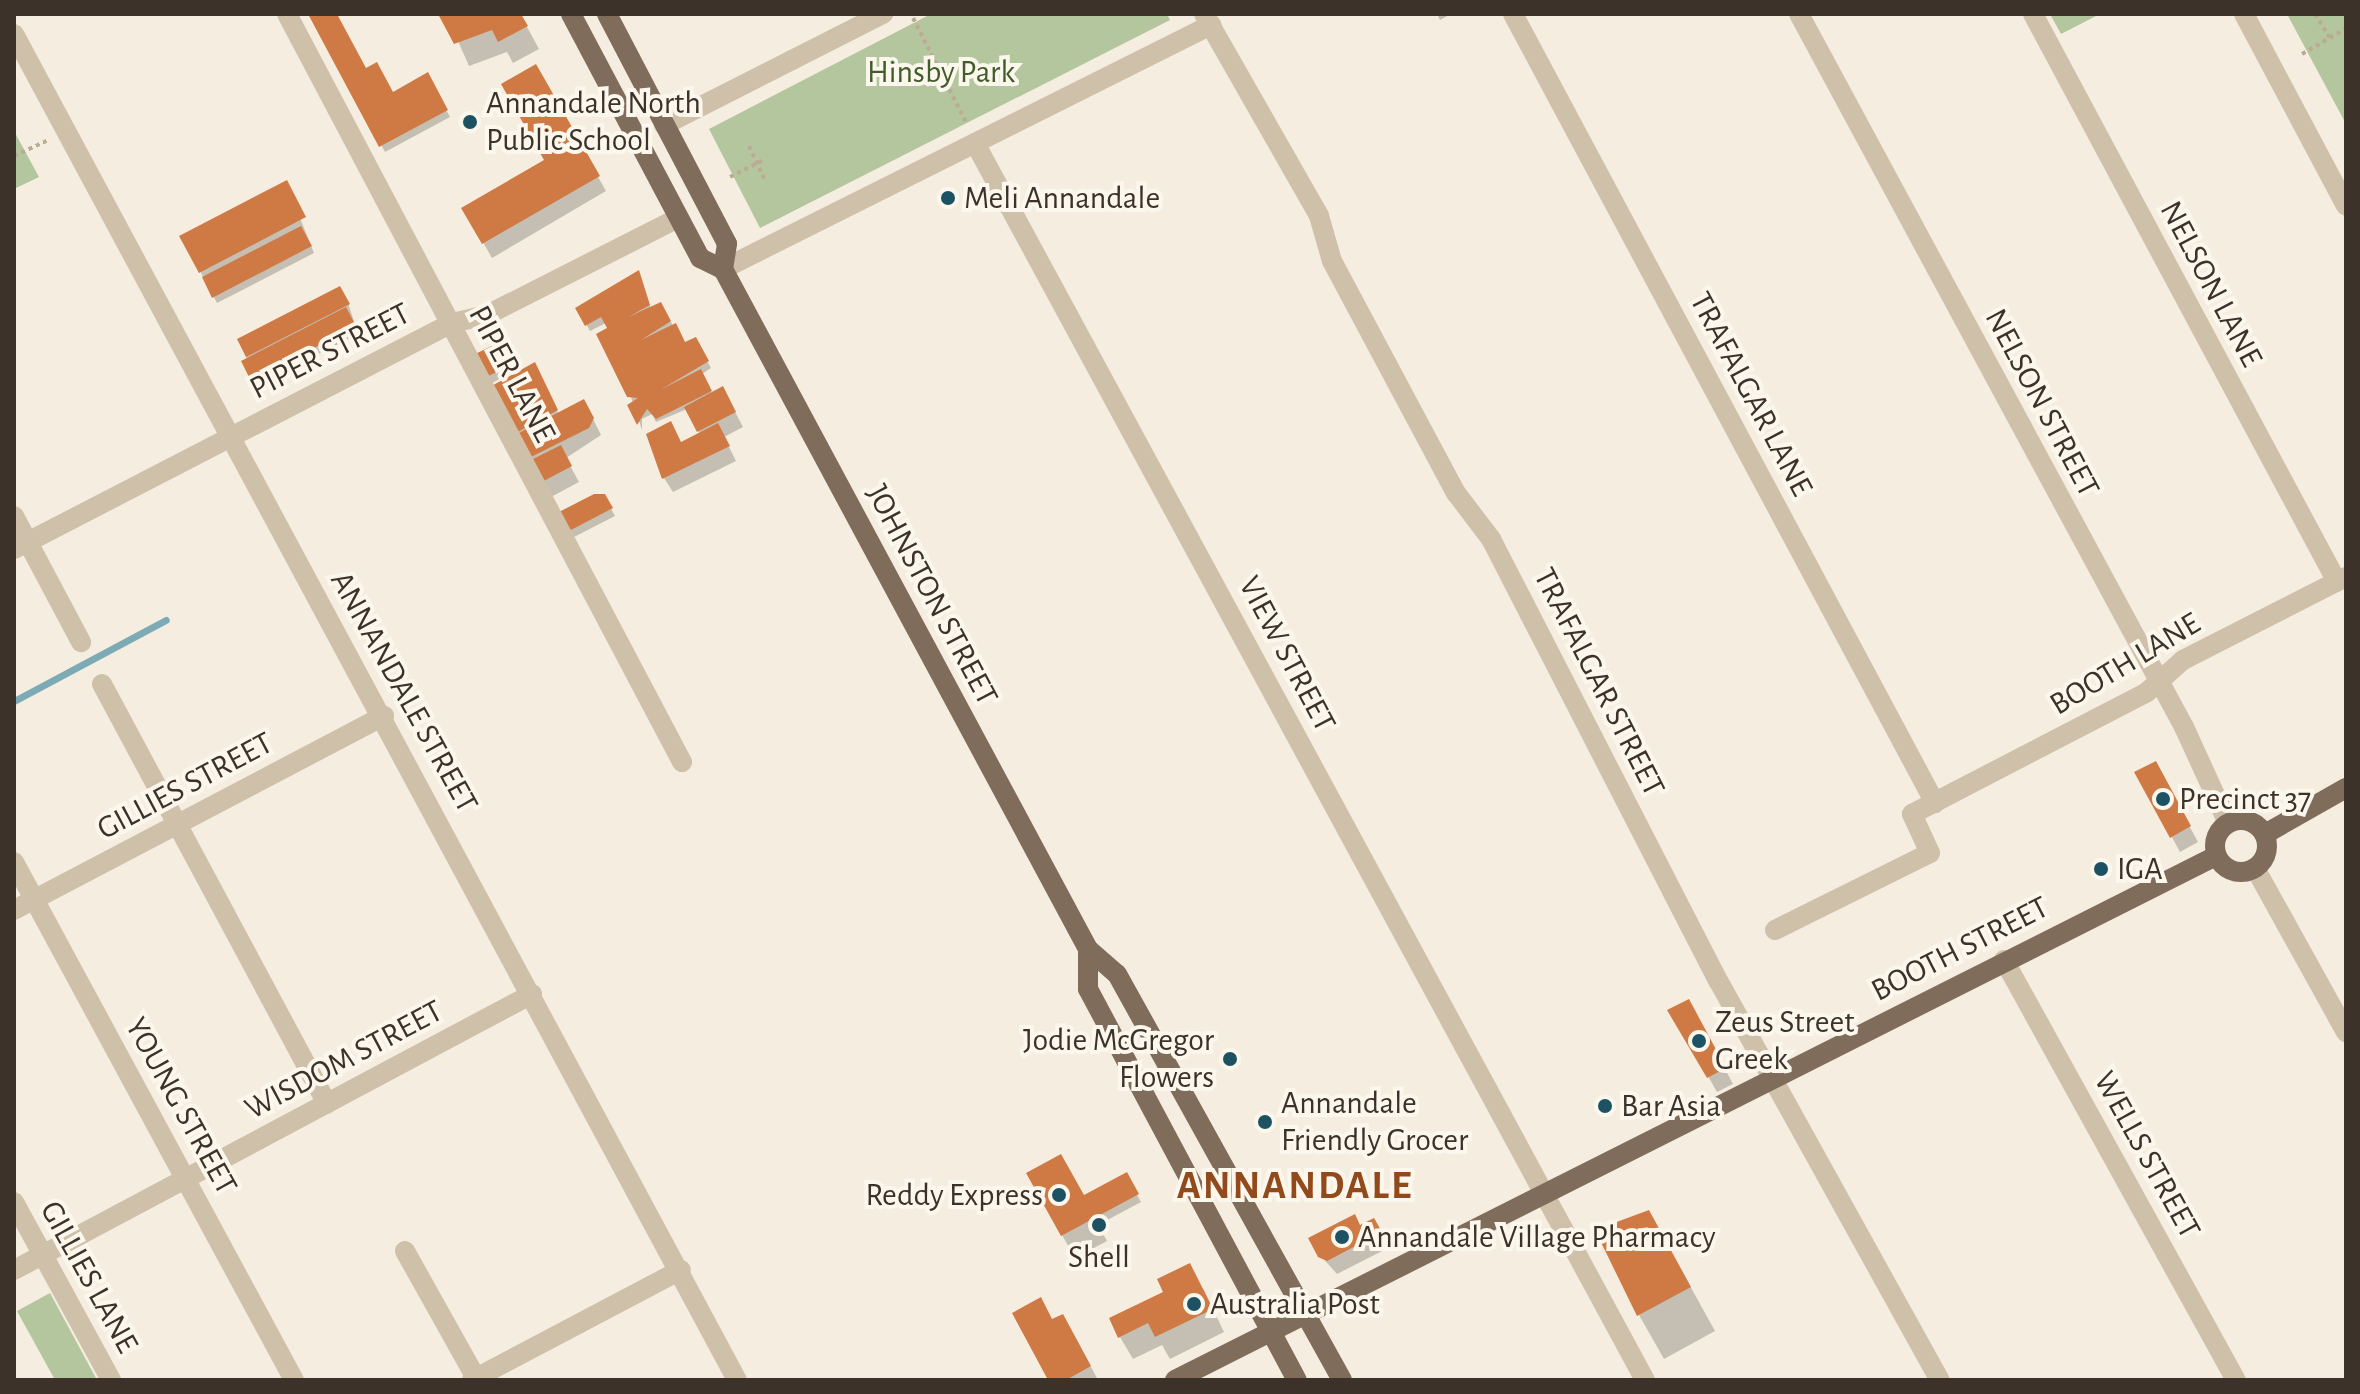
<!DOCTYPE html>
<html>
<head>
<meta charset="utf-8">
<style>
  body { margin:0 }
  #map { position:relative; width:2360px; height:1394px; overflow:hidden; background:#f5eee0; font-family:"Alegreya Sans",sans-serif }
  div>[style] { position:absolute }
  .green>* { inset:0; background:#b3c69e }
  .shadow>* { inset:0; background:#0003 }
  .stream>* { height:7px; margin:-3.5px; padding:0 3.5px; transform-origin:3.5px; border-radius:3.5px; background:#7caab5 }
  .building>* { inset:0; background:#cf7a44 }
  .path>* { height:4px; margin-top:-2px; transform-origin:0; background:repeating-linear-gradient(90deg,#bbab94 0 4px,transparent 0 8px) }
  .minor>* { height:20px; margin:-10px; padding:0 10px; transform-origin:10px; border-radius:10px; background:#cfc0aa }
  .major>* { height:20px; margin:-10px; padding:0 10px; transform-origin:10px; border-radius:10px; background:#7f6c5a }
  .major>.ring { margin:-10px; padding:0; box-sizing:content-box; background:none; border:20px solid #7f6c5a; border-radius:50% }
  .dots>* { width:22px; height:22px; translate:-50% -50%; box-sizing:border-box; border:4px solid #fcf7ed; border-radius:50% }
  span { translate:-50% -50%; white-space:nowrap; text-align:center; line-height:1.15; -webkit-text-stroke:8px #fcf7ed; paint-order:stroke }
  .park-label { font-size:32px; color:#435c2c }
  .poi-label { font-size:32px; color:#3c322a }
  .left { translate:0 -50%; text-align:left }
  .right { translate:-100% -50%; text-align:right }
  .street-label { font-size:32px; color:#3c322a }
  .district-label { font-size:40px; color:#924a1c; font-weight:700; letter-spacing:2px }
  .frame { position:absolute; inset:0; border:16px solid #3c322a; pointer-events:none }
</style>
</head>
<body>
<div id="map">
  <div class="green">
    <div style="clip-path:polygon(931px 14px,1167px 14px,1170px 20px,760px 228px,709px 129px)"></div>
    <div style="clip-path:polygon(2050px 14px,2100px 14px,2061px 34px)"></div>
    <div style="clip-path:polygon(2287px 14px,2346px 14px,2346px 124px)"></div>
    <div style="clip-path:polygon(14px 131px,39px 177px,14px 189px)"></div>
    <div style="clip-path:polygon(50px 1293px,97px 1380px,55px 1380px,17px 1311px)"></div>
  </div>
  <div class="shadow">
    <div style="clip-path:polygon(310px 14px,335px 14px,365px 71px,392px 94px,427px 75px,450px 117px,385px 152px)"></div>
    <div style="clip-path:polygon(446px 14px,520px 14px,539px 49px,513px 63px,507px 52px,469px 66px)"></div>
    <div style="clip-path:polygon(1437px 14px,1451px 14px,1440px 20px)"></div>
    <div style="clip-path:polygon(535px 66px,606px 191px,492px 258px,464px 209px,547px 161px)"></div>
    <div style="clip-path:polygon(286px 183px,314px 253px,217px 303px,182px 237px)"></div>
    <div style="clip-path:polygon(639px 273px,651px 309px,660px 305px,685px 344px,695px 339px,711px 368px,702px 374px,712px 394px,731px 404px,743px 427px,724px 437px,736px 461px,673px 492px,664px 478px,681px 444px,700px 434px,687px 409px,656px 422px,652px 414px,642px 419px,642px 430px,606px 323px,590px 331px,578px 309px)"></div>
    <div style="clip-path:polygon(348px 303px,358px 334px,256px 386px,240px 339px)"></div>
    <div style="clip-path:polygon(499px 353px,509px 374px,490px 384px,486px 377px)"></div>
    <div style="clip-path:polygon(538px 371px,559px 415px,592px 417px,601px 435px,566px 458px,579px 482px,551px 497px,517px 436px)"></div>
    <div style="clip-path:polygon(605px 497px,615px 516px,574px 537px,562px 513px)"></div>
    <div style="clip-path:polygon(2155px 763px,2198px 842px,2180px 852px,2137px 773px)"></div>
    <div style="clip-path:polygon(1670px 1010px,1697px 1016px,1733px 1084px,1717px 1092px)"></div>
    <div style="clip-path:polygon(1126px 1175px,1141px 1202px,1098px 1225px,1107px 1241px,1075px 1258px,1062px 1235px,1084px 1197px)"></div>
    <div style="clip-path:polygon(1373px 1220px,1388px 1248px,1337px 1274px,1319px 1254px)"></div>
    <div style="clip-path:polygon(1674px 1257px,1715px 1331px,1664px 1359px,1639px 1315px)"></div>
    <div style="clip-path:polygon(1203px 1288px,1224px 1332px,1170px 1359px,1162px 1345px,1133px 1359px,1120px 1337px)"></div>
    <div style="clip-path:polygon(1052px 1322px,1076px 1339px,1098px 1380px,1050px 1380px)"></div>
  </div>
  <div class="stream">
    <div style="left:14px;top:701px;width:172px;rotate:-28.1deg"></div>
  </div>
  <div class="building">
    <div style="clip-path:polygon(308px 14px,337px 14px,366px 68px,377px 62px,393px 92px,428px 72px,448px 110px,379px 147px)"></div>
    <div style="clip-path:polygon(438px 14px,521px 14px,528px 26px,498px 42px,492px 30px,454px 44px)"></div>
    <div style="clip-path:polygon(536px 64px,600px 176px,482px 244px,461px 208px,544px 160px,501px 84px)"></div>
    <div style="clip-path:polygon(287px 180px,306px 217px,199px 273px,179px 236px)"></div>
    <div style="clip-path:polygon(301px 226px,312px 246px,212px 298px,202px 277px)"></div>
    <div style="clip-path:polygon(639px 270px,650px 305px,628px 317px,661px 302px,671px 321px,641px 340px,676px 323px,685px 342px,696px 337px,709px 361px,660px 390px,701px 369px,712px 391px,656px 419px,647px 409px,637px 425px,627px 405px,638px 398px,627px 397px,596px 334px,607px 328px,601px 317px,585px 326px,575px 308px)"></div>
    <div style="clip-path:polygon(340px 286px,350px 304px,246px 357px,237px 339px)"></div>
    <div style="clip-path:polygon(346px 307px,356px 326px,251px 381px,241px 361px)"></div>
    <div style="clip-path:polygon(496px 344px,507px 367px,484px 378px,473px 355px)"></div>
    <div style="clip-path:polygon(535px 362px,558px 410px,514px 434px,488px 388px)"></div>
    <div style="clip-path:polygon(723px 386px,736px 412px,697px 432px,684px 407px)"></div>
    <div style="clip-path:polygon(584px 399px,594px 418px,589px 428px,527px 459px,515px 435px)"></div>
    <div style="clip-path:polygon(671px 421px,681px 442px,718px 423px,730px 446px,662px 479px,646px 434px)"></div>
    <div style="clip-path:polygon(561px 445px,572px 466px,540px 483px,529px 461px)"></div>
    <div style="clip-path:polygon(594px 494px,605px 494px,613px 508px,569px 531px,559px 512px)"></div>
    <div style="clip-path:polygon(2156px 761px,2191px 826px,2170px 838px,2134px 772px)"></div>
    <div style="clip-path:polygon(1689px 999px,1726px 1068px,1707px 1078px,1667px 1010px)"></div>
    <div style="clip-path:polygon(1061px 1154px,1084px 1195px,1127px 1172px,1139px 1194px,1061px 1236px,1026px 1173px)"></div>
    <div style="clip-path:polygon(1649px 1210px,1691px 1287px,1637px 1316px,1595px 1230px)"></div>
    <div style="clip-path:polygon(1355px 1214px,1360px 1225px,1374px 1218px,1382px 1232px,1327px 1261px,1318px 1257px,1308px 1238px)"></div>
    <div style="clip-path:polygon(1190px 1263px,1213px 1309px,1155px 1337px,1148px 1323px,1118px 1338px,1109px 1318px,1163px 1292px,1157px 1279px)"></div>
    <div style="clip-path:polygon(1041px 1297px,1052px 1319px,1063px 1314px,1091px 1366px,1066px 1380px,1048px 1380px,1012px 1313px)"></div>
  </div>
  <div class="path">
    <div style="left:2315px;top:14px;width:28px;rotate:58deg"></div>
    <div style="left:2330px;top:38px;width:19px;rotate:-32deg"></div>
    <div style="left:913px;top:18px;width:119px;rotate:63deg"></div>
    <div style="left:2302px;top:54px;width:32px;rotate:-30deg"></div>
    <div style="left:749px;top:146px;width:38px;rotate:65deg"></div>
    <div style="left:14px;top:156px;width:38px;rotate:-25deg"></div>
    <div style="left:730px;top:177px;width:36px;rotate:-27deg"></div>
  </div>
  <div class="minor">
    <div style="left:287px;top:14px;width:846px;rotate:62.16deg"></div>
    <div style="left:1204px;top:14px;width:232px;rotate:60.3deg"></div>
    <div style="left:1319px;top:216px;width:47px;rotate:73.9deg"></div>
    <div style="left:1332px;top:261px;width:263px;rotate:61.9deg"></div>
    <div style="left:1456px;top:493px;width:58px;rotate:52.7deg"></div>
    <div style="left:1491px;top:539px;width:498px;rotate:62.8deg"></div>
    <div style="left:1719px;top:982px;width:455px;rotate:61deg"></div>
    <div style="left:1513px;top:14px;width:895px;rotate:61.86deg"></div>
    <div style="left:1799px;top:14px;width:810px;rotate:61.63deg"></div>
    <div style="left:2184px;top:727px;width:106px;rotate:65.4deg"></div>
    <div style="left:2033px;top:14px;width:644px;rotate:61.84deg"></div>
    <div style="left:2244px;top:14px;width:217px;rotate:62deg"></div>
    <div style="left:14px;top:34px;width:1528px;rotate:61.76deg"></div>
    <div style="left:664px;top:125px;width:246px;rotate:-26.9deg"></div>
    <div style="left:975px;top:143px;width:1407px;rotate:61.56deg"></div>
    <div style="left:723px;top:269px;width:546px;rotate:-26.57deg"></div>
    <div style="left:14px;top:516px;width:143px;rotate:62deg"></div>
    <div style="left:14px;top:549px;width:493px;rotate:-27.3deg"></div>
    <div style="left:452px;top:323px;width:36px;rotate:-13deg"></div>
    <div style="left:487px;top:315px;width:214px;rotate:-26.9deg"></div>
    <div style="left:102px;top:684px;width:476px;rotate:61.8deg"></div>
    <div style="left:14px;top:862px;width:589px;rotate:61.61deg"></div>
    <div style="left:2255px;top:868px;width:188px;rotate:61deg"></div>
    <div style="left:14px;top:910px;width:418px;rotate:-27.7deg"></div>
    <div style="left:1775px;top:930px;width:173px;rotate:-26.4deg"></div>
    <div style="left:1930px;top:853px;width:43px;rotate:-114.8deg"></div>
    <div style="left:1912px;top:814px;width:265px;rotate:-27.4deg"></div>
    <div style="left:2147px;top:692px;width:48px;rotate:-41.6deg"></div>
    <div style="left:2183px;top:660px;width:183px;rotate:-27deg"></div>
    <div style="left:2004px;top:960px;width:480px;rotate:61.1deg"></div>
    <div style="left:14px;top:1202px;width:203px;rotate:61.4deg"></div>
    <div style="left:405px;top:1251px;width:148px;rotate:60.8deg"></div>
    <div style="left:14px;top:1270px;width:587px;rotate:-28.05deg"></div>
    <div style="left:472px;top:1380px;width:236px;rotate:-27.8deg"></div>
  </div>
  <div class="major">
    <div style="left:571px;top:14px;width:276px;rotate:62.1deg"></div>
    <div style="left:700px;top:258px;width:25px;rotate:26deg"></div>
    <div style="left:723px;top:269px;width:772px;rotate:61.77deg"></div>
    <div style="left:1088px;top:949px;width:38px;rotate:41deg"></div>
    <div style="left:1117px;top:974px;width:464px;rotate:61deg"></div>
    <div style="left:607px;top:14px;width:259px;rotate:62.4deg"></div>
    <div style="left:727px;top:244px;width:25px;rotate:99deg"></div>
    <div class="ring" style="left:2215px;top:820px;width:32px;height:32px"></div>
    <div style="left:2265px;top:834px;width:93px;rotate:-29.6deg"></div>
    <div style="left:1088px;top:949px;width:40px;rotate:90deg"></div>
    <div style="left:1088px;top:989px;width:443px;rotate:61.9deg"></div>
    <div style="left:1175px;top:1380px;width:1165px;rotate:-26.72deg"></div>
  </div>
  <div class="dots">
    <div style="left:470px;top:122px;background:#1c5261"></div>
    <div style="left:948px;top:198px;background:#1c5261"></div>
    <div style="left:2163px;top:799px;background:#1c5261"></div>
    <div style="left:2101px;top:869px;background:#1c5261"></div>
    <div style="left:1699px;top:1041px;background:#1c5261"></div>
    <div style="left:1230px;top:1059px;background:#1c5261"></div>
    <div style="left:1605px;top:1106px;background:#1c5261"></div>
    <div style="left:1265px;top:1122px;background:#1c5261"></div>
    <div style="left:1059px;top:1195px;background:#1c5261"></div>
    <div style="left:1099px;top:1225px;background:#1c5261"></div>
    <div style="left:1342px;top:1237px;background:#1c5261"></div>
    <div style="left:1194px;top:1304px;background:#1c5261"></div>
  </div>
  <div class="park-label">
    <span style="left:941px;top:72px">Hinsby Park</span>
  </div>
  <div class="poi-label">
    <span class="left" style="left:486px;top:122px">Annandale North<br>Public School</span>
    <span class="left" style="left:964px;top:198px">Meli Annandale</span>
    <span class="left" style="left:2179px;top:799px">Precinct 37</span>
    <span class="left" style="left:2117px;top:869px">IGA</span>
    <span class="left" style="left:1715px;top:1041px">Zeus Street<br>Greek</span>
    <span class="right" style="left:1214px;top:1059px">Jodie McGregor<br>Flowers</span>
    <span class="left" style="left:1281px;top:1122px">Annandale<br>Friendly Grocer</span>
    <span class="left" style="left:1621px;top:1106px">Bar Asia</span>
    <span class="right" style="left:1043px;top:1195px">Reddy Express</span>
    <span class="left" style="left:1358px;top:1237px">Annandale Village Pharmacy</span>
    <span style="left:1099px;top:1257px">Shell</span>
    <span class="left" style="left:1210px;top:1304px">Australia Post</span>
  </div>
  <div class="street-label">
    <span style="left:2211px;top:284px;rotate:62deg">NELSON LANE</span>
    <span style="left:330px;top:351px;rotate:-27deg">PIPER STREET</span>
    <span style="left:512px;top:374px;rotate:62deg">PIPER LANE</span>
    <span style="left:1751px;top:394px;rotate:62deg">TRAFALGAR LANE</span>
    <span style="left:2042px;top:403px;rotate:62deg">NELSON STREET</span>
    <span style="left:932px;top:595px;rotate:62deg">JOHNSTON STREET</span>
    <span style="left:1287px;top:654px;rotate:62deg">VIEW STREET</span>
    <span style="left:2125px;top:664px;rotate:-31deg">BOOTH LANE</span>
    <span style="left:1599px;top:682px;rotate:63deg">TRAFALGAR STREET</span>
    <span style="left:404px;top:692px;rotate:61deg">ANNANDALE STREET</span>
    <span style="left:185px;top:786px;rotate:-28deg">GILLIES STREET</span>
    <span style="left:1960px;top:949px;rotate:-27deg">BOOTH STREET</span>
    <span style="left:344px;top:1060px;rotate:-28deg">WISDOM STREET</span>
    <span style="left:181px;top:1106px;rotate:61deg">YOUNG STREET</span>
    <span style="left:2147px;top:1155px;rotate:61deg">WELLS STREET</span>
    <span style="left:89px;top:1277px;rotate:61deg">GILLIES LANE</span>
  </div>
  <div class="district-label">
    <span style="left:1295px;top:1186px">ANNANDALE</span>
  </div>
  <div class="frame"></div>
</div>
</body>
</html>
